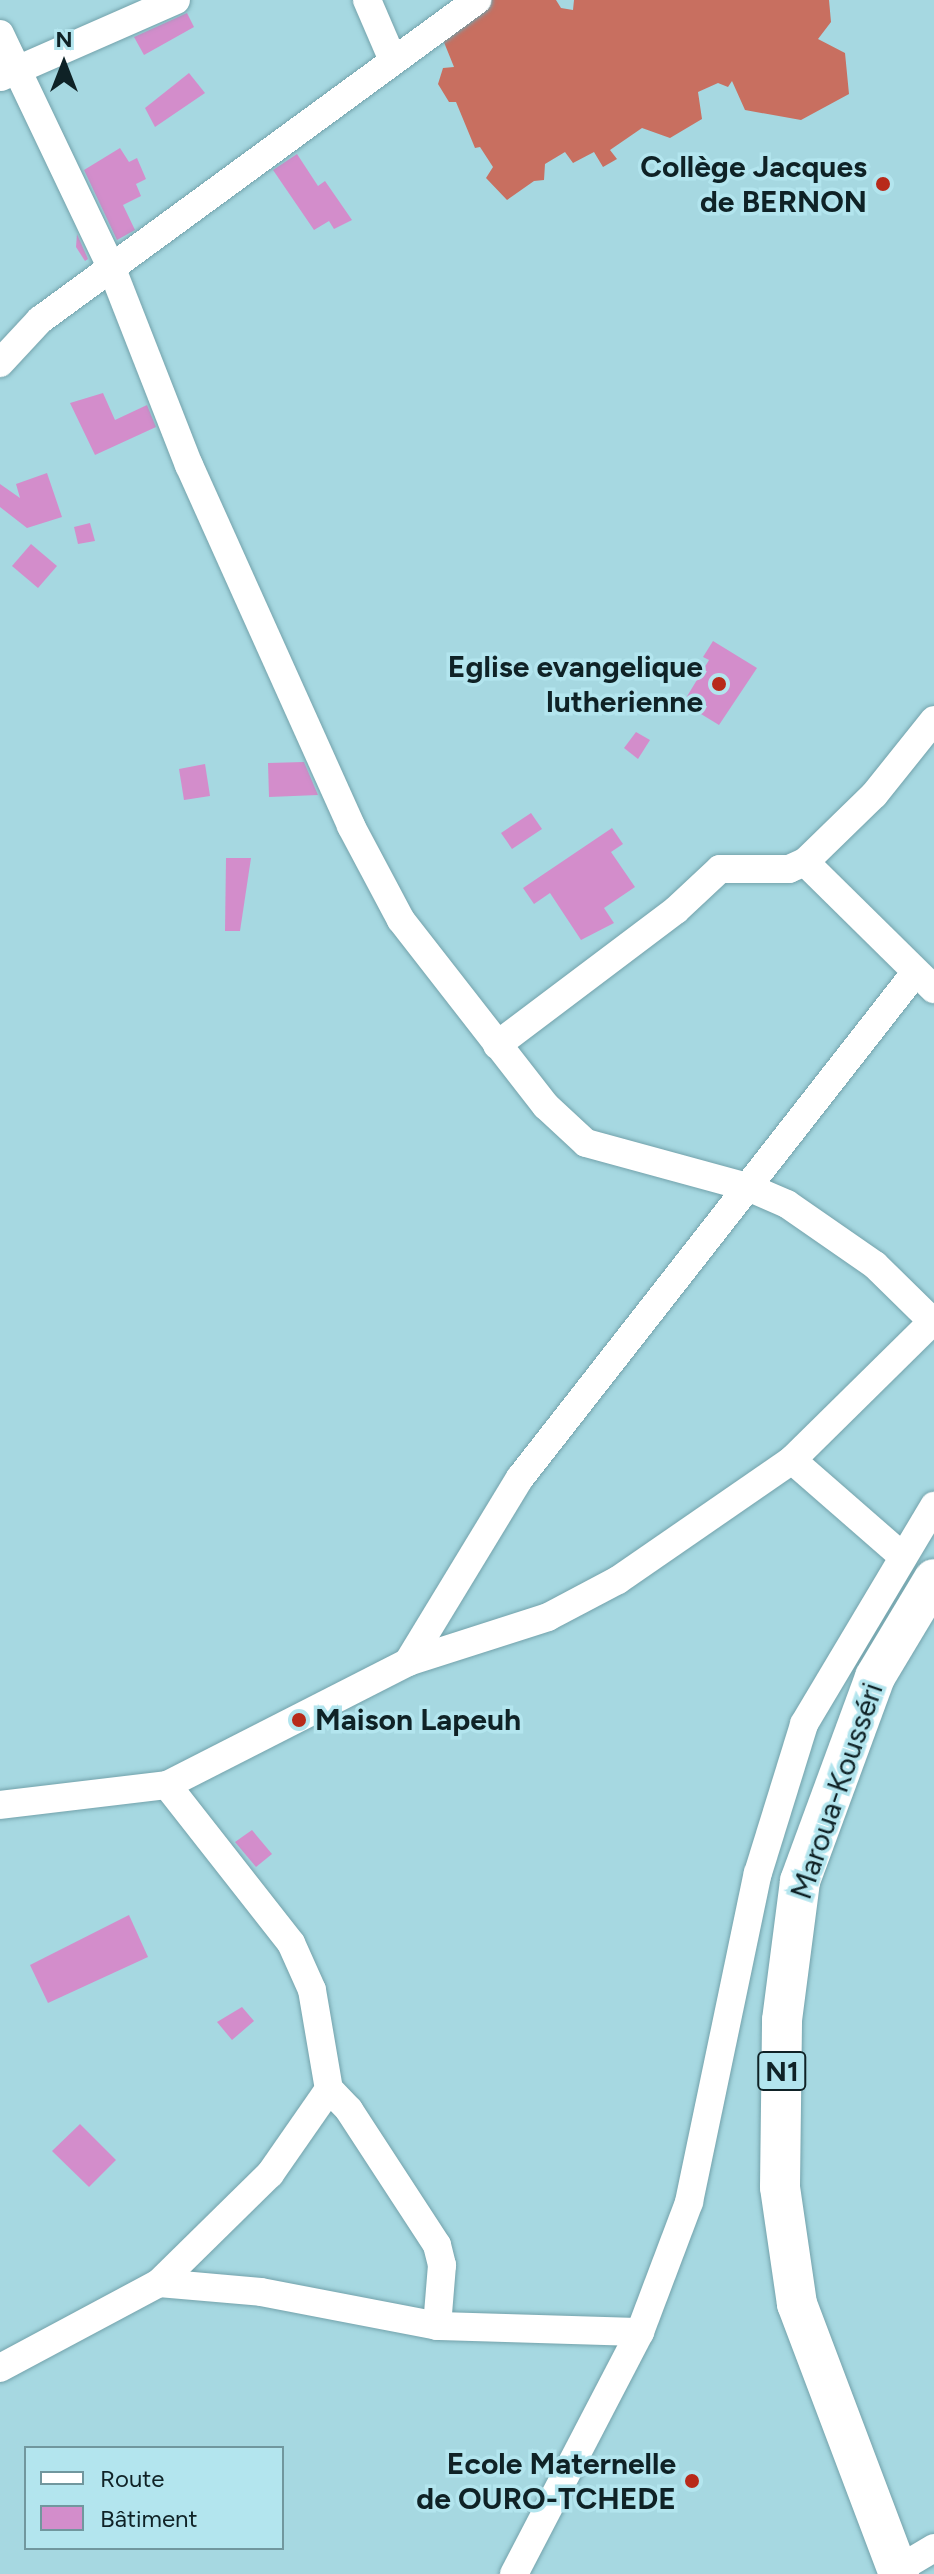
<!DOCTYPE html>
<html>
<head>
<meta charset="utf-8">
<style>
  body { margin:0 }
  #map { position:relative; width:934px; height:2574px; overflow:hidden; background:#a6d8e1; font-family:Figtree,sans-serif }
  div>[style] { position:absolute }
  .forest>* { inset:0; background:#c86f60 }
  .building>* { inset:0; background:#d38dcb }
  .roads { filter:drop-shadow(0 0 2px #73a2ab) drop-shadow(0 0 2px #73a2ab) }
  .minor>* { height:28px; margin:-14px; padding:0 14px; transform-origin:14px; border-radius:14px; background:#fff }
  .highway>* { height:40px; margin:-20px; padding:0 20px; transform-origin:20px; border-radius:20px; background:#fff }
  .dots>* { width:22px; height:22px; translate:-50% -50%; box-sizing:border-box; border:4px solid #b3e5ee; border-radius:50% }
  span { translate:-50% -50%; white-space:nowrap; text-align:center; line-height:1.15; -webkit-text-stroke:7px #b3e5ee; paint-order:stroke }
  .shield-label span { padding:2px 6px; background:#b3e5ee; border:2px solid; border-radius:6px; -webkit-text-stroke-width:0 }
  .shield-label { font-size:28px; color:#0f2226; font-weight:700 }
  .poi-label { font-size:30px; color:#0f2226; font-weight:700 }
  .right { translate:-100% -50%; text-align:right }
  .left { translate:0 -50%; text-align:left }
  .street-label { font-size:30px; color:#0f2226 }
  .legend { position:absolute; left:24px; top:2446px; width:260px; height:104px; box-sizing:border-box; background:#b3e5ee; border:2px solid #71979e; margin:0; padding:10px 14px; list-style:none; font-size:24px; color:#0f2226 }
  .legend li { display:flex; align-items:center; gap:16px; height:40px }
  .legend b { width:40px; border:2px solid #71979e }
  .north { position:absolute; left:24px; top:24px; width:80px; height:80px; -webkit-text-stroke:6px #b3e5ee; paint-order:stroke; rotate:0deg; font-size:22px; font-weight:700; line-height:32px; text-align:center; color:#0f2226 }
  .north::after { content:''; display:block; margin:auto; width:28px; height:36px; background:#0f2226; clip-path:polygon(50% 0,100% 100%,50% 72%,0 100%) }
</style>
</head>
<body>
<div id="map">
  <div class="forest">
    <div style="clip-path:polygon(471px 0,556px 0,561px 8px,573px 10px,574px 0,829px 0,831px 22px,818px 39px,845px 53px,849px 94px,801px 120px,745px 110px,732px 81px,728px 87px,718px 83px,698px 92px,702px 119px,670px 138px,642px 128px,610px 150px,617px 159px,603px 167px,594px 152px,573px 163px,565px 152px,545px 164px,544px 180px,534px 181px,507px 200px,486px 178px,493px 167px,480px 147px,475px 148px,456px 102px,449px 102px,438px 84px,443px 68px,454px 67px,437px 25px)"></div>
  </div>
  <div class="building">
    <div style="clip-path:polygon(187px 13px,194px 27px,144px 55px,134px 37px)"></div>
    <div style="clip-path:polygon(189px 73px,205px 93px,155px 127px,145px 108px)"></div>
    <div style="clip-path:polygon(120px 148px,129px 162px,137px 158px,146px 179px,136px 184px,141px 196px,123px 205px,135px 230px,117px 240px,84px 170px)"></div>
    <div style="clip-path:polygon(297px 154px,318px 186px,325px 181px,352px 220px,334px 229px,329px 221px,314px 230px,273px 170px)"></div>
    <div style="clip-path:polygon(77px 234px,88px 259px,85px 261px,76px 247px)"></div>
    <div style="clip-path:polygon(103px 393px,115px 420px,147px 405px,156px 427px,95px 455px,70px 403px)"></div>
    <div style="clip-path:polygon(47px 473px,62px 517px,27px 528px,0 507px,0 484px,20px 498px,16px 484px)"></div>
    <div style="clip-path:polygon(90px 523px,95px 541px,78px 544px,74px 527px)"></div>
    <div style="clip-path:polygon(31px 544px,57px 566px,38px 588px,12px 566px)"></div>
    <div style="clip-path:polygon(713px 641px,757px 668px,719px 725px,683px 703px,709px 660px,703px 657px)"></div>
    <div style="clip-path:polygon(636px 732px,650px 740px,638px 759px,624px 748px)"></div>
    <div style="clip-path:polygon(304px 762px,318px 795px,269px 797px,268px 763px)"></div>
    <div style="clip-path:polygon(205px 764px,210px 796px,184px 800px,179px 769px)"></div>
    <div style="clip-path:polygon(531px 813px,542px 829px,512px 849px,501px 833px)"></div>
    <div style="clip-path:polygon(612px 828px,623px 844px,611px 852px,635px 887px,604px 908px,614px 923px,581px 940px,550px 893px,534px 904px,523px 888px)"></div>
    <div style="clip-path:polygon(226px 858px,251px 858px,240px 931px,225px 931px)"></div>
    <div style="clip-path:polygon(252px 1830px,272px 1854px,256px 1867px,235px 1842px)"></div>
    <div style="clip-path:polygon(129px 1915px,148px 1957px,48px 2003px,30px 1965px)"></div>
    <div style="clip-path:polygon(242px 2007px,254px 2021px,232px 2040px,217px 2022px)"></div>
    <div style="clip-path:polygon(80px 2124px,116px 2160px,89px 2187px,52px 2151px)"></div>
  </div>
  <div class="roads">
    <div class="minor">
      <div style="left:367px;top:0;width:63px;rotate:66.7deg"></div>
      <div style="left:0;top:34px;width:260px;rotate:64.5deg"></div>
      <div style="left:112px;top:269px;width:211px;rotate:68.6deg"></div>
      <div style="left:189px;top:465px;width:396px;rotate:65.8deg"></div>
      <div style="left:351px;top:826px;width:106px;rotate:62deg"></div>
      <div style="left:401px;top:920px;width:236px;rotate:52.1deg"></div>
      <div style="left:546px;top:1106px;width:54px;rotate:42.8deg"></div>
      <div style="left:586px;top:1143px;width:170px;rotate:15.3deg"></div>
      <div style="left:750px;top:1188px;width:40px;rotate:23.4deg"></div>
      <div style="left:787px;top:1204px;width:107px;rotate:34.7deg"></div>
      <div style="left:875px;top:1265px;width:80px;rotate:44.5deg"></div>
      <div style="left:1px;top:77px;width:191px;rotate:-23.7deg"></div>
      <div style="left:0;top:363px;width:59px;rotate:-47.1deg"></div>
      <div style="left:40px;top:320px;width:542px;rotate:-36.21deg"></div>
      <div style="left:805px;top:862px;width:181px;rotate:44.6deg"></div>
      <div style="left:497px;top:1045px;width:224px;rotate:-37deg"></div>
      <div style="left:676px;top:910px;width:60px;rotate:-43deg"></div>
      <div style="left:720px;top:869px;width:69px"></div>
      <div style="left:789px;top:869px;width:17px;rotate:-24deg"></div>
      <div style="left:805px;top:862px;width:96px;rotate:-44.2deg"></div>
      <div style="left:874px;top:795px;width:96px;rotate:-51.3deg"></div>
      <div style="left:792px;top:1460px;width:145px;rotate:41.1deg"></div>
      <div style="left:408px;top:1662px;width:215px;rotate:-58.7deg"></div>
      <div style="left:520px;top:1478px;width:641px;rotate:-51.97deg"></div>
      <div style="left:167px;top:1785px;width:201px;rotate:51.9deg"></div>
      <div style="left:291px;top:1943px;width:51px;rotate:65.9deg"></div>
      <div style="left:312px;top:1990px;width:100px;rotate:80.3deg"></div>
      <div style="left:329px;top:2089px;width:29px;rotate:46deg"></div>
      <div style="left:349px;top:2110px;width:161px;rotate:56.9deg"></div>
      <div style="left:437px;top:2245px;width:21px;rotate:76deg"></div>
      <div style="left:442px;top:2265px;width:61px;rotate:94.7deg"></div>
      <div style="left:0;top:1805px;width:168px;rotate:-6.8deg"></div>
      <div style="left:167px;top:1785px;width:271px;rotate:-27deg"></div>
      <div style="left:408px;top:1662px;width:147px;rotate:-17.8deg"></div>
      <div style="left:548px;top:1617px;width:79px;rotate:-27.9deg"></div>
      <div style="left:618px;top:1580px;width:211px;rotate:-34.6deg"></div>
      <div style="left:792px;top:1460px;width:199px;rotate:-44.6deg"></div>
      <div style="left:159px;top:2283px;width:156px;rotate:-44.5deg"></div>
      <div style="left:270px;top:2174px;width:103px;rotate:-55.2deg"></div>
      <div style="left:0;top:2368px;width:180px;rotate:-28.1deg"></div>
      <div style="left:159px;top:2283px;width:102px;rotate:5deg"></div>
      <div style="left:261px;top:2292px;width:179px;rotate:10.9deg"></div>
      <div style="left:437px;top:2326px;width:203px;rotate:1.7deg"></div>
      <div style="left:897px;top:2570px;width:43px;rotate:-30.7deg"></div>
      <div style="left:514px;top:2574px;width:273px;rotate:-62.5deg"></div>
      <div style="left:640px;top:2332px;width:139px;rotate:-69.3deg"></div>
      <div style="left:689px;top:2202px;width:336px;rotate:-78.2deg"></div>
      <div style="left:758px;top:1873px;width:156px;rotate:-72.8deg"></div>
      <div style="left:804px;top:1724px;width:254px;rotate:-59.2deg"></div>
    </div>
    <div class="highway">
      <div style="left:899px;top:2574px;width:289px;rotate:-110.7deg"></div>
      <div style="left:797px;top:2304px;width:118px;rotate:-98.3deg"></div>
      <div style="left:780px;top:2187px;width:167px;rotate:-89.3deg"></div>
      <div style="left:782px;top:2020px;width:140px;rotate:-82.6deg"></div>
      <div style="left:800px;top:1881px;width:217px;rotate:-69.8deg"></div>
      <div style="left:875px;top:1677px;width:114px;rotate:-59deg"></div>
    </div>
  </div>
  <div class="dots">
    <div style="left:883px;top:184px;background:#b82a1a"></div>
    <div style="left:719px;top:684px;background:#b82a1a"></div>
    <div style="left:299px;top:1720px;background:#b82a1a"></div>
    <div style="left:692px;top:2481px;background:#b82a1a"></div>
  </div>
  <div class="shield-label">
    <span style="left:782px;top:2071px">N1</span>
  </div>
  <div class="poi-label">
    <span class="right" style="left:867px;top:184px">Collège Jacques<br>de BERNON</span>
    <span class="right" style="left:703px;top:684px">Eglise evangelique<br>lutherienne</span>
    <span class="left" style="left:315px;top:1720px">Maison Lapeuh</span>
    <span class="right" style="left:676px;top:2481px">Ecole Maternelle<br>de OURO-TCHEDE</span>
  </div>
  <div class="street-label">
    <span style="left:837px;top:1791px;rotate:-71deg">Maroua-Kousséri</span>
  </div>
  <ul class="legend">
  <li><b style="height:10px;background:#fff"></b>Route</li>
  <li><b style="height:22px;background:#d38dcb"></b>Bâtiment</li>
  </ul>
  <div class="north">N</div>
</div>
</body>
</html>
